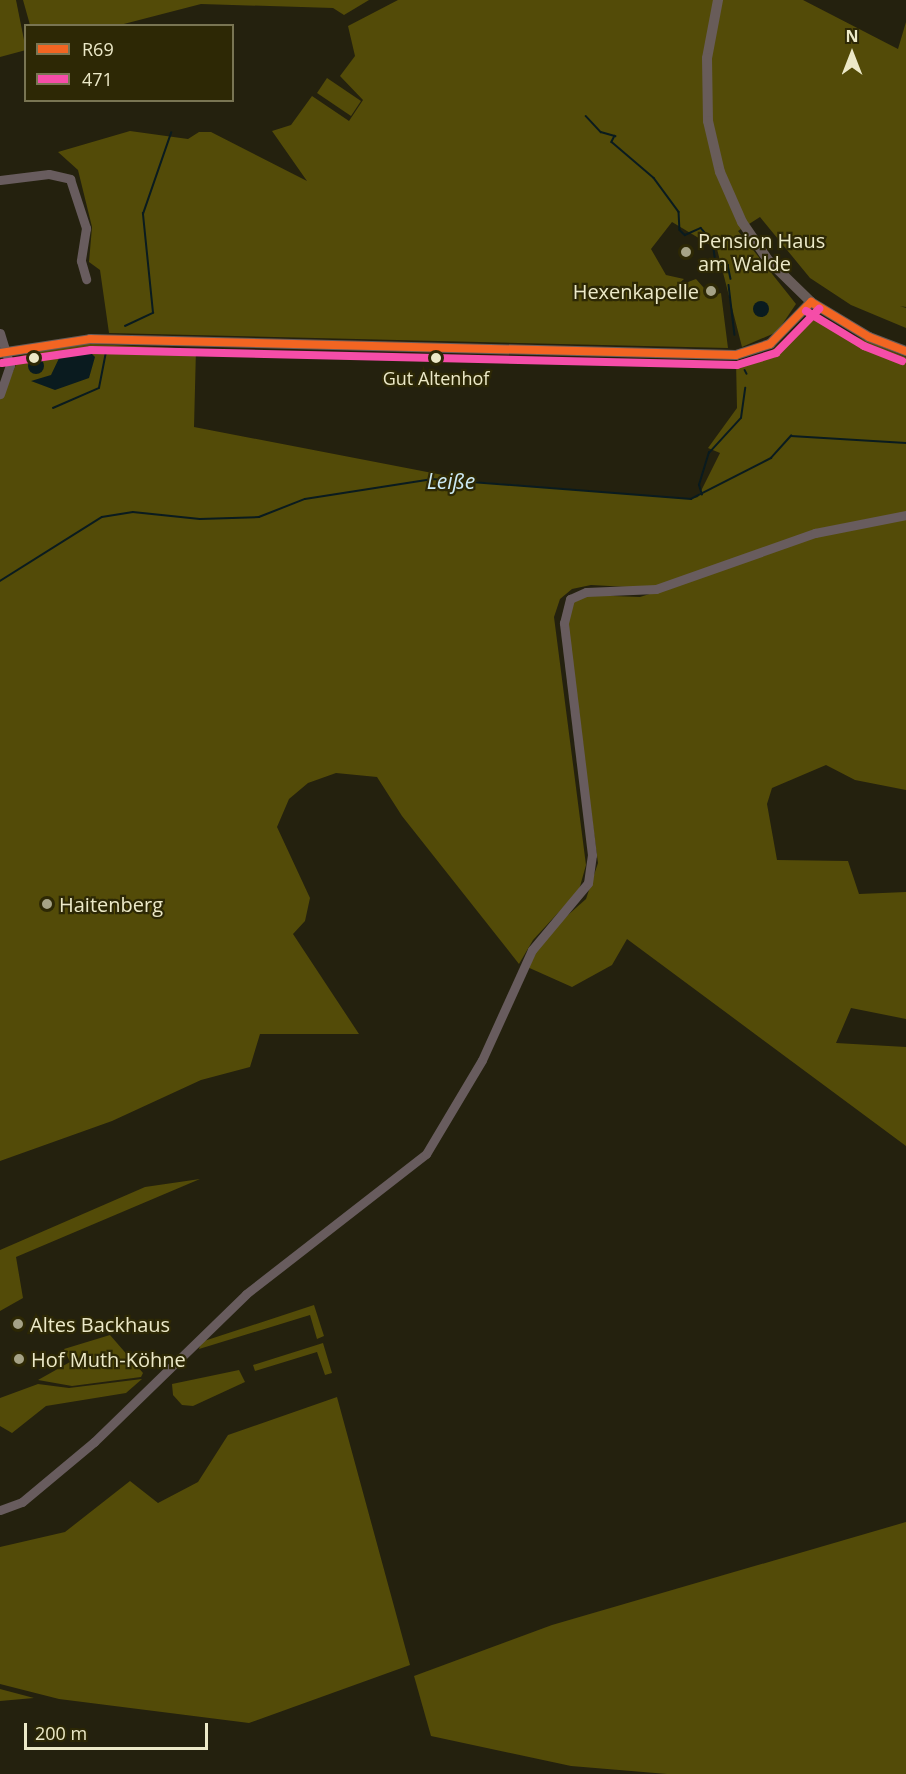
<!DOCTYPE html>
<html>
<head>
<meta charset="utf-8">
<style>
  body { margin:0 }
  #map { position:relative; width:906px; height:1774px; overflow:hidden; background:#24210e; font-family:"Open Sans",sans-serif }
  div>[style] { position:absolute }
  .green>* { inset:0; background:#534b08 }
  .water>* { inset:0; background:#0a1b1f }
  .round { border-radius:50% }
  .stream>* { height:1.5px; margin:-0.75px; padding:0 0.75px; transform-origin:0.75px; border-radius:0.75px; background:#0a1b1f }
  .minor>* { height:9px; margin:-4.5px; padding:0 4.5px; transform-origin:4.5px; border-radius:4.5px; background:#685c5e }
  .major>* { height:10px; margin:-5px; padding:0 5px; transform-origin:5px; border-radius:5px; background:#685c59 }
  .bus-1>* { height:8px; margin:-4px; padding:0 4px; transform-origin:4px; border-radius:4px; background:#f26522 }
  .bus-2>* { height:8px; margin:-4px; padding:0 4px; transform-origin:4px; border-radius:4px; background:#f54da8 }
  .dots>* { width:16px; height:16px; translate:-50% -50%; box-sizing:border-box; border:3px solid #2d2805; border-radius:50% }
  span { translate:-50% -50%; white-space:nowrap; text-align:center; line-height:1.15; -webkit-text-stroke:4.5px #2d2805; paint-order:stroke }
  .bus-label { font-size:18px; color:#ece9c8 }
  .poi-label { font-size:20px; color:#ece9c8 }
  .left { translate:0 -50%; text-align:left }
  .right { translate:-100% -50%; text-align:right }
  .water-label { font-size:21px; color:#cdeaf5; font-style:italic }
  .legend { position:absolute; left:24px; top:24px; width:210px; height:78px; box-sizing:border-box; background:#2d2805; border:2px solid #797553; margin:0; padding:8px 10px; list-style:none; font-size:18px; color:#ece9c8 }
  .legend li { display:flex; align-items:center; gap:12px; height:30px }
  .legend b { width:30px; border:2px solid #797553 }
  .north { position:absolute; left:822px; top:24px; width:60px; height:60px; -webkit-text-stroke:4px #2d2805; paint-order:stroke; rotate:0deg; font-size:16px; font-weight:700; line-height:24px; text-align:center; color:#ece9c8 }
  .north::after { content:''; display:block; margin:auto; width:21px; height:27px; background:#ece9c8; clip-path:polygon(50% 0,100% 100%,50% 72%,0 100%) }
  .scale { position:absolute; left:24px; top:1723px; width:184px; height:27px; box-sizing:border-box; border:3px solid #ece9c8; border-top:0; padding-left:8px; font-size:18px; line-height:21px; white-space:nowrap; color:#ece9c8; -webkit-text-stroke:4px #2d2805; paint-order:stroke }
</style>
</head>
<body>
<div id="map">
  <div class="green">
    <div style="clip-path:polygon(0 0,16px 0,26px 50px,0 57px)"></div>
    <div style="clip-path:polygon(23px 0,369px 0,344px 15px,333px 8px,201px 4px,116px 26px,30px 25px)"></div>
    <div style="clip-path:polygon(398px 0,803px 0,898px 49px,906px 22px,906px 307px,900px 306px,906px 308px,906px 328px,851px 305px,810px 278px,760px 217px,738px 231px,796px 304px,777px 332px,742px 347px,717px 249px,672px 222px,651px 249px,666px 275px,684px 279px,675px 287px,696px 279px,711px 296px,721px 293px,728px 348px,109px 333px,100px 270px,89px 262px,92px 227px,78px 170px,58px 152px,130px 131px,188px 139px,199px 132px,211px 132px,307px 181px,272px 131px,291px 125px,312px 96px,349px 121px,363px 100px,340px 76px,355px 56px,348px 26px)"></div>
    <div style="clip-path:polygon(327px 78px,361px 101px,351px 116px,317px 93px)"></div>
    <div style="clip-path:polygon(808px 317px,906px 357px,906px 790px,855px 780px,826px 765px,772px 788px,767px 804px,777px 860px,848px 861px,859px 894px,906px 892px,906px 1019px,851px 1008px,836px 1043px,906px 1047px,906px 1146px,627px 939px,612px 965px,572px 987px,525px 966px,541px 939px,586px 899px,598px 863px,565px 621px,574px 599px,586px 595px,640px 597px,665px 589px,591px 585px,572px 589px,560px 599px,554px 617px,586px 865px,579px 890px,533px 940px,519px 964px,402px 816px,377px 777px,336px 773px,308px 783px,289px 799px,277px 827px,310px 898px,305px 921px,293px 934px,359px 1034px,260px 1034px,250px 1067px,201px 1080px,112px 1121px,0 1161px,0 388px,5px 389px,20px 356px,73px 343px,196px 349px,194px 427px,479px 482px,691px 499px,698px 497px,720px 453px,708px 448px,737px 408px,736px 361px,769px 353px)"></div>
    <div style="clip-path:polygon(200px 1179px,16px 1257px,23px 1298px,0 1311px,0 1250px,145px 1187px)"></div>
    <div style="clip-path:polygon(314px 1305px,324px 1336px,317px 1339px,310px 1315px,199px 1349px,201px 1342px)"></div>
    <div style="clip-path:polygon(110px 1335px,143px 1373px,141px 1377px,72px 1386px,38px 1380px,70px 1362px,64px 1349px)"></div>
    <div style="clip-path:polygon(323px 1343px,332px 1373px,325px 1375px,317px 1352px,255px 1371px,253px 1365px)"></div>
    <div style="clip-path:polygon(239px 1370px,245px 1382px,193px 1406px,182px 1405px,173px 1395px,172px 1384px)"></div>
    <div style="clip-path:polygon(142px 1379px,126px 1393px,46px 1406px,12px 1433px,0 1426px,0 1398px,38px 1384px,69px 1388px)"></div>
    <div style="clip-path:polygon(337px 1397px,410px 1665px,249px 1723px,59px 1699px,0 1684px,0 1547px,65px 1532px,130px 1481px,158px 1503px,198px 1482px,228px 1435px)"></div>
    <div style="clip-path:polygon(906px 1522px,906px 1774px,667px 1774px,571px 1766px,431px 1736px,414px 1676px,552px 1625px)"></div>
    <div style="clip-path:polygon(0 1689px,34px 1698px,0 1701px)"></div>
  </div>
  <div class="water">
    <div class="round" style="left:753px;top:301px;width:16px;height:16px"></div>
    <div style="clip-path:polygon(87px 349px,95px 357px,89px 378px,55px 390px,31px 381px,51px 375px,62px 352px)"></div>
    <div class="round" style="left:28px;top:358px;width:16px;height:16px"></div>
  </div>
  <div class="stream">
    <div style="left:586px;top:116px;width:22px;rotate:47deg"></div>
    <div style="left:601px;top:132px;width:15px;rotate:16deg"></div>
    <div style="left:615px;top:136px;width:7px;rotate:117deg"></div>
    <div style="left:612px;top:142px;width:55px;rotate:40.6deg"></div>
    <div style="left:654px;top:178px;width:42px;rotate:53.7deg"></div>
    <div style="left:679px;top:212px;width:18px;rotate:87deg"></div>
    <div style="left:680px;top:230px;width:7px;rotate:45deg"></div>
    <div style="left:685px;top:235px;width:17px;rotate:-24deg"></div>
    <div style="left:701px;top:228px;width:18px;rotate:49deg"></div>
    <div style="left:713px;top:242px;width:22px;rotate:82deg"></div>
    <div style="left:716px;top:264px;width:12px;rotate:5deg"></div>
    <div style="left:728px;top:265px;width:14px;rotate:78deg"></div>
    <div style="left:729px;top:285px;width:50px;rotate:83.2deg"></div>
    <div style="left:125px;top:326px;width:31px;rotate:-25deg"></div>
    <div style="left:153px;top:313px;width:100px;rotate:-95.8deg"></div>
    <div style="left:143px;top:214px;width:86px;rotate:-70.9deg"></div>
    <div style="left:745px;top:370px;width:4px;rotate:63deg"></div>
    <div style="left:53px;top:408px;width:50px;rotate:-23.5deg"></div>
    <div style="left:99px;top:388px;width:36px;rotate:-79deg"></div>
    <div style="left:106px;top:353px;width:13px;rotate:-9deg"></div>
    <div style="left:702px;top:495px;width:10px;rotate:-107deg"></div>
    <div style="left:699px;top:485px;width:34px;rotate:-73deg"></div>
    <div style="left:709px;top:453px;width:47px;rotate:-47.6deg"></div>
    <div style="left:741px;top:418px;width:30px;rotate:-82deg"></div>
    <div style="left:0;top:581px;width:120px;rotate:-32.1deg"></div>
    <div style="left:102px;top:517px;width:31px;rotate:-9deg"></div>
    <div style="left:133px;top:512px;width:67px;rotate:6deg"></div>
    <div style="left:200px;top:519px;width:59px;rotate:-1.9deg"></div>
    <div style="left:259px;top:517px;width:49px;rotate:-21.4deg"></div>
    <div style="left:305px;top:499px;width:129px;rotate:-8.9deg"></div>
    <div style="left:432px;top:479px;width:260px;rotate:4.4deg"></div>
    <div style="left:691px;top:499px;width:90px;rotate:-27.1deg"></div>
    <div style="left:771px;top:458px;width:30px;rotate:-48deg"></div>
    <div style="left:791px;top:436px;width:115px;rotate:3.5deg"></div>
  </div>
  <div class="minor">
    <div style="left:0;top:180px;width:49px;rotate:-7deg"></div>
    <div style="left:49px;top:174px;width:22px;rotate:13deg"></div>
    <div style="left:70px;top:179px;width:52px;rotate:71.9deg"></div>
    <div style="left:86px;top:228px;width:33px;rotate:99deg"></div>
    <div style="left:81px;top:261px;width:19px;rotate:74deg"></div>
    <div style="left:0;top:333px;width:34px;rotate:73deg"></div>
    <div style="left:10px;top:365px;width:31px;rotate:109deg"></div>
    <div style="left:0;top:1510px;width:23px;rotate:-20deg"></div>
    <div style="left:22px;top:1502px;width:94px;rotate:-39.8deg"></div>
    <div style="left:94px;top:1442px;width:212px;rotate:-44.2deg"></div>
    <div style="left:246px;top:1294px;width:228px;rotate:-37.9deg"></div>
    <div style="left:426px;top:1154px;width:109px;rotate:-59.2deg"></div>
    <div style="left:482px;top:1060px;width:121px;rotate:-65.6deg"></div>
    <div style="left:532px;top:950px;width:87px;rotate:-50.1deg"></div>
    <div style="left:588px;top:883px;width:28px;rotate:-82deg"></div>
    <div style="left:592px;top:855px;width:234px;rotate:-96.9deg"></div>
    <div style="left:564px;top:623px;width:25px;rotate:-76deg"></div>
    <div style="left:570px;top:599px;width:17px;rotate:-24deg"></div>
    <div style="left:586px;top:592px;width:70px;rotate:-2.5deg"></div>
    <div style="left:656px;top:589px;width:169px;rotate:-19.4deg"></div>
    <div style="left:815px;top:533px;width:93px;rotate:-11.2deg"></div>
  </div>
  <div class="major">
    <div style="left:718px;top:0;width:59px;rotate:100.7deg"></div>
    <div style="left:707px;top:58px;width:63px;rotate:89.1deg"></div>
    <div style="left:708px;top:121px;width:52px;rotate:76.8deg"></div>
    <div style="left:720px;top:172px;width:55px;rotate:66.3deg"></div>
    <div style="left:742px;top:222px;width:46px;rotate:55.6deg"></div>
    <div style="left:768px;top:260px;width:60px;rotate:44.3deg"></div>
    <div style="left:811px;top:302px;width:68px;rotate:31.1deg"></div>
    <div style="left:869px;top:337px;width:40px;rotate:21deg"></div>
    <div style="left:0;top:353px;width:91px;rotate:-8.8deg"></div>
    <div style="left:90px;top:339px;width:646px;rotate:1.42deg"></div>
    <div style="left:736px;top:355px;width:36px;rotate:-18deg"></div>
    <div style="left:770px;top:344px;width:59px;rotate:-45.7deg"></div>
  </div>
  <div class="bus-1">
    <div style="left:811px;top:302px;width:68px;rotate:31.1deg"></div>
    <div style="left:869px;top:337px;width:40px;rotate:21deg"></div>
    <div style="left:0;top:353px;width:91px;rotate:-8.8deg"></div>
    <div style="left:90px;top:339px;width:646px;rotate:1.42deg"></div>
    <div style="left:736px;top:355px;width:36px;rotate:-18deg"></div>
    <div style="left:770px;top:344px;width:59px;rotate:-45.7deg"></div>
  </div>
  <div class="bus-2">
    <div style="left:806px;top:311px;width:68px;rotate:31.1deg"></div>
    <div style="left:864px;top:346px;width:41px;rotate:21.5deg"></div>
    <div style="left:2px;top:363px;width:90px;rotate:-8.3deg"></div>
    <div style="left:91px;top:350px;width:646px;rotate:1.33deg"></div>
    <div style="left:737px;top:365px;width:41px;rotate:-17.1deg"></div>
    <div style="left:776px;top:353px;width:62px;rotate:-45.7deg"></div>
  </div>
  <div class="dots">
    <div style="left:686px;top:252px;background:#a6a387"></div>
    <div style="left:711px;top:291px;background:#a6a387"></div>
    <div style="left:34px;top:358px;background:#ece9c8"></div>
    <div style="left:436px;top:358px;background:#ece9c8"></div>
    <div style="left:47px;top:904px;background:#a6a387"></div>
    <div style="left:18px;top:1324px;background:#a6a387"></div>
    <div style="left:19px;top:1359px;background:#a6a387"></div>
  </div>
  <div class="bus-label">
    <span style="left:436px;top:378px">Gut Altenhof</span>
  </div>
  <div class="poi-label">
    <span class="left" style="left:698px;top:252px">Pension Haus<br>am Walde</span>
    <span class="right" style="left:699px;top:291px">Hexenkapelle</span>
    <span class="left" style="left:59px;top:904px">Haitenberg</span>
    <span class="left" style="left:30px;top:1324px">Altes Backhaus</span>
    <span class="left" style="left:31px;top:1359px">Hof Muth-Köhne</span>
  </div>
  <div class="water-label">
    <span style="left:451px;top:481px">Leiße</span>
  </div>
  <ul class="legend">
  <li><b style="height:8px;background:#f26522"></b>R69</li>
  <li><b style="height:8px;background:#f54da8"></b>471</li>
  </ul>
  <div class="north">N</div>
  <div class="scale">200 m</div>
</div>
</body>
</html>
